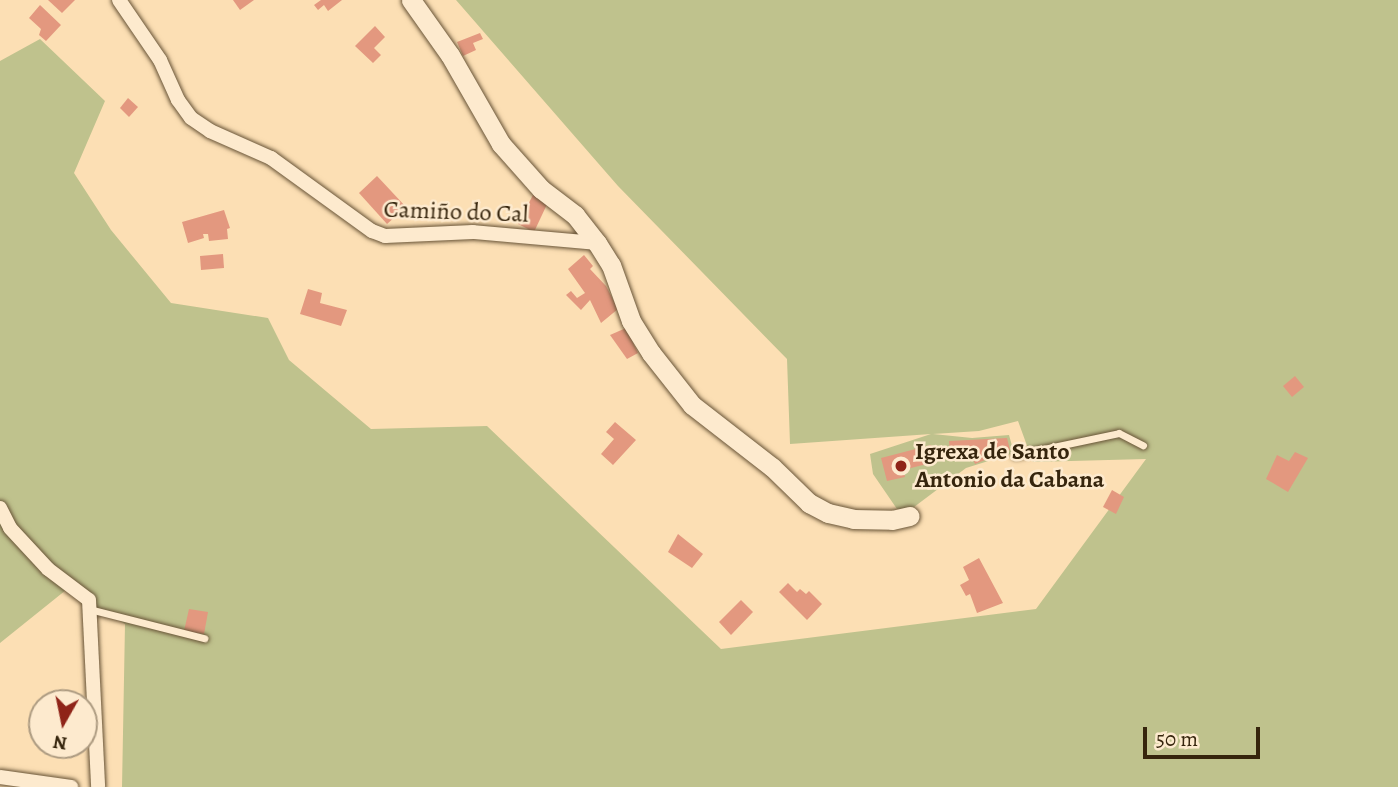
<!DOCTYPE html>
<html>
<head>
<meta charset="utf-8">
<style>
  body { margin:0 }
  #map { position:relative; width:1398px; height:787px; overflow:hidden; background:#fcdfb4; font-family:Alegreya,serif }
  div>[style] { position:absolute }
  .green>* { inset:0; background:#bfc28d }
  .building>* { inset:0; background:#e3987f }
  .roads { filter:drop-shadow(0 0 2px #685437) drop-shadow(0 0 2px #685437) }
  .lane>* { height:7px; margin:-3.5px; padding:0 3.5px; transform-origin:3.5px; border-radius:3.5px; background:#fdeace }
  .street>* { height:14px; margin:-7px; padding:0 7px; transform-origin:7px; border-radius:7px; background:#fdeace }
  .secondary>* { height:19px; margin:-9.5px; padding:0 9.5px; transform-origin:9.5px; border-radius:9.5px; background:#fdeace }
  .dots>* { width:19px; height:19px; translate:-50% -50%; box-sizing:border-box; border:4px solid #fdeace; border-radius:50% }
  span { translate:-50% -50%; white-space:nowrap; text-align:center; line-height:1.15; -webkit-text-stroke:5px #fdeace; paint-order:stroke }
  .street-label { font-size:24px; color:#36250d }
  .poi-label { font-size:24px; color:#36250d; font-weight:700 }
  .left { translate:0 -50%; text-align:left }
  .north { position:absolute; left:28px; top:689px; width:70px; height:70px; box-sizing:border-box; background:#fdeace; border:2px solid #ad9b81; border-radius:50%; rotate:189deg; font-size:19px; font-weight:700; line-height:28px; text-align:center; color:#36250d }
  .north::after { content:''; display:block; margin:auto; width:24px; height:32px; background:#8f2418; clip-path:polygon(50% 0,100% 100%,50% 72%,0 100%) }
  .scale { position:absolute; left:1143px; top:727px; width:117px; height:32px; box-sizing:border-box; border:4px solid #36250d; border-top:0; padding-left:9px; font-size:21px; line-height:24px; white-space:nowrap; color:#36250d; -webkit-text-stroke:5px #fdeace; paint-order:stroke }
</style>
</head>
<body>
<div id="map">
  <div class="green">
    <div style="clip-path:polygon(456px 0,1398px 0,1398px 787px,122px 787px,125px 624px,66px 590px,0 643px,0 61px,40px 39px,105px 101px,74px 173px,111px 230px,171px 303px,268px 318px,289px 360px,371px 429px,487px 426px,721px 649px,1036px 609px,1146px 459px,1033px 462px,1018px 421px,979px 431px,933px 434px,972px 438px,1009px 435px,1014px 453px,966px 468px,910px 510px,897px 509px,873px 474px,870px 454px,931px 434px,790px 444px,787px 359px,618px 186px)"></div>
  </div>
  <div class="building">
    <div style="clip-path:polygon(48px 0,75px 0,62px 13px)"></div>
    <div style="clip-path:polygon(233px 0,254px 0,240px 10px)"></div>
    <div style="clip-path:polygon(321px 0,342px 0,328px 11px,324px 5px,318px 10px,314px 5px)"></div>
    <div style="clip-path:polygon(40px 5px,61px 25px,46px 41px,39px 35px,41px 29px,29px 18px)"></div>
    <div style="clip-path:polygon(375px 26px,385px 37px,374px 48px,381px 55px,373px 63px,355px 46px)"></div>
    <div style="clip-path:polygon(480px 33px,483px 39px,473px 43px,476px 50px,463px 56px,457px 42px)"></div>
    <div style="clip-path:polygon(128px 98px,138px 107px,129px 117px,120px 108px)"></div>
    <div style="clip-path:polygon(377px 176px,406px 207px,387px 224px,359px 193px)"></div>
    <div style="clip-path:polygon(534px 193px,549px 200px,534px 232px,518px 224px)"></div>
    <div style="clip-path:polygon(224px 210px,230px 228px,227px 229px,228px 239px,209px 241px,208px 234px,203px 234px,204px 238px,188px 243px,182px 222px)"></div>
    <div style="clip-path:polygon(223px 254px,224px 268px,201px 270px,200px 256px)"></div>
    <div style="clip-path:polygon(584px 255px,593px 266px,590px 269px,606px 286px,618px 309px,601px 323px,590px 300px,581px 310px,566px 295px,571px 291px,577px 298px,585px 293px,568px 269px)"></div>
    <div style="clip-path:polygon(308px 289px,322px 293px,320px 303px,347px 310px,341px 326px,300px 314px)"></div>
    <div style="clip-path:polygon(626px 328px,638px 353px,627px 359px,610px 335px)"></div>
    <div style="clip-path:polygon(1295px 376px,1304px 387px,1292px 397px,1283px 386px)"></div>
    <div style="clip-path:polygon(615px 422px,636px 440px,613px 465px,601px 454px,614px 439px,606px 432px)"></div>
    <div style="clip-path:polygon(1007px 438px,1010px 450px,975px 464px,972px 457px,950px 455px,949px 441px)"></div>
    <div style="clip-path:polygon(931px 445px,935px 462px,903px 470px,905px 477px,887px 481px,881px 458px)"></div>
    <div style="clip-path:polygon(1295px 452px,1308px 458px,1288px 492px,1266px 479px,1277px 455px,1289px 461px)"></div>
    <div style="clip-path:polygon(1112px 490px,1124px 497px,1116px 514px,1103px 507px)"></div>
    <div style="clip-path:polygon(678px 534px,703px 554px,692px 568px,668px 552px)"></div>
    <div style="clip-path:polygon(979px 558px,1003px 603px,977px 613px,970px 594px,966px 596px,960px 585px,969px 580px,963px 567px)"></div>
    <div style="clip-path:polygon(788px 583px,797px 592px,800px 589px,806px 594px,809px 591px,822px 604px,807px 620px,779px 592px)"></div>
    <div style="clip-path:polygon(741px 600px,753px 612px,731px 635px,719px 622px)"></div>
    <div style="clip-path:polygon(189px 609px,208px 612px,204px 634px,184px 631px)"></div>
  </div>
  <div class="roads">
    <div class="lane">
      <div style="left:1015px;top:455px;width:106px;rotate:-11.9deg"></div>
      <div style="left:1119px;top:433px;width:27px;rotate:27deg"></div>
      <div style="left:89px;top:609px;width:119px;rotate:14.2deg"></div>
    </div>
    <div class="street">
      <div style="left:119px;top:0;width:73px;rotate:55.7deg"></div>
      <div style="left:160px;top:60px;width:44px;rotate:65.8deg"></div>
      <div style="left:178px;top:100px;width:22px;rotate:54deg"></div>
      <div style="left:191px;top:118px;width:23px;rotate:34deg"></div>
      <div style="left:210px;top:131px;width:67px;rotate:23.9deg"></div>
      <div style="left:271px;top:158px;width:125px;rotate:35.9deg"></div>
      <div style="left:372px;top:231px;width:14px;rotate:21deg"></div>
      <div style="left:385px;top:236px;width:88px;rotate:-2.6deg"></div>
      <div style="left:473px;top:232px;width:124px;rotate:5.1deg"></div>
      <div style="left:0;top:508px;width:22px;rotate:63deg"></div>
      <div style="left:10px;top:528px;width:56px;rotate:47.2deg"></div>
      <div style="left:48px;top:569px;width:51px;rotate:37.1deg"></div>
      <div style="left:89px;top:600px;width:187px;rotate:87.2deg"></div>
      <div style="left:0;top:777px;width:72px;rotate:8deg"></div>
    </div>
    <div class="secondary">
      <div style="left:411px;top:0;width:67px;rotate:54.7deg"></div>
      <div style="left:450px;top:55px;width:103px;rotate:60.2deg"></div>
      <div style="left:501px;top:144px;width:60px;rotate:48.4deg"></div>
      <div style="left:541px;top:189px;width:43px;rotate:37.4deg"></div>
      <div style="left:575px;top:215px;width:36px;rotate:52deg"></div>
      <div style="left:597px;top:243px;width:26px;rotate:58deg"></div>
      <div style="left:611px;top:265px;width:59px;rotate:70.3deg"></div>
      <div style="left:631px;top:321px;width:38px;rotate:58deg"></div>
      <div style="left:651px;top:353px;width:66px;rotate:51.7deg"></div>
      <div style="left:692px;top:405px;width:101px;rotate:37.8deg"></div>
      <div style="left:772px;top:467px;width:52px;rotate:44.2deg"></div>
      <div style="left:809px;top:503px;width:21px;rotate:28deg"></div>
      <div style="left:828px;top:513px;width:26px;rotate:13deg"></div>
      <div style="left:853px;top:519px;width:39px;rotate:1deg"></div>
      <div style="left:892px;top:520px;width:18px;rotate:-13deg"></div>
    </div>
  </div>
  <div class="dots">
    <div style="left:901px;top:466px;background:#8f2418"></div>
  </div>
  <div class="street-label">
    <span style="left:456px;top:212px;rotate:2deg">Camiño do Cal</span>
  </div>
  <div class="poi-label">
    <span class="left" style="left:915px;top:466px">Igrexa de Santo<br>Antonio da Cabana</span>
  </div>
  <div class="north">N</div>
  <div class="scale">50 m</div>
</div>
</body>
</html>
